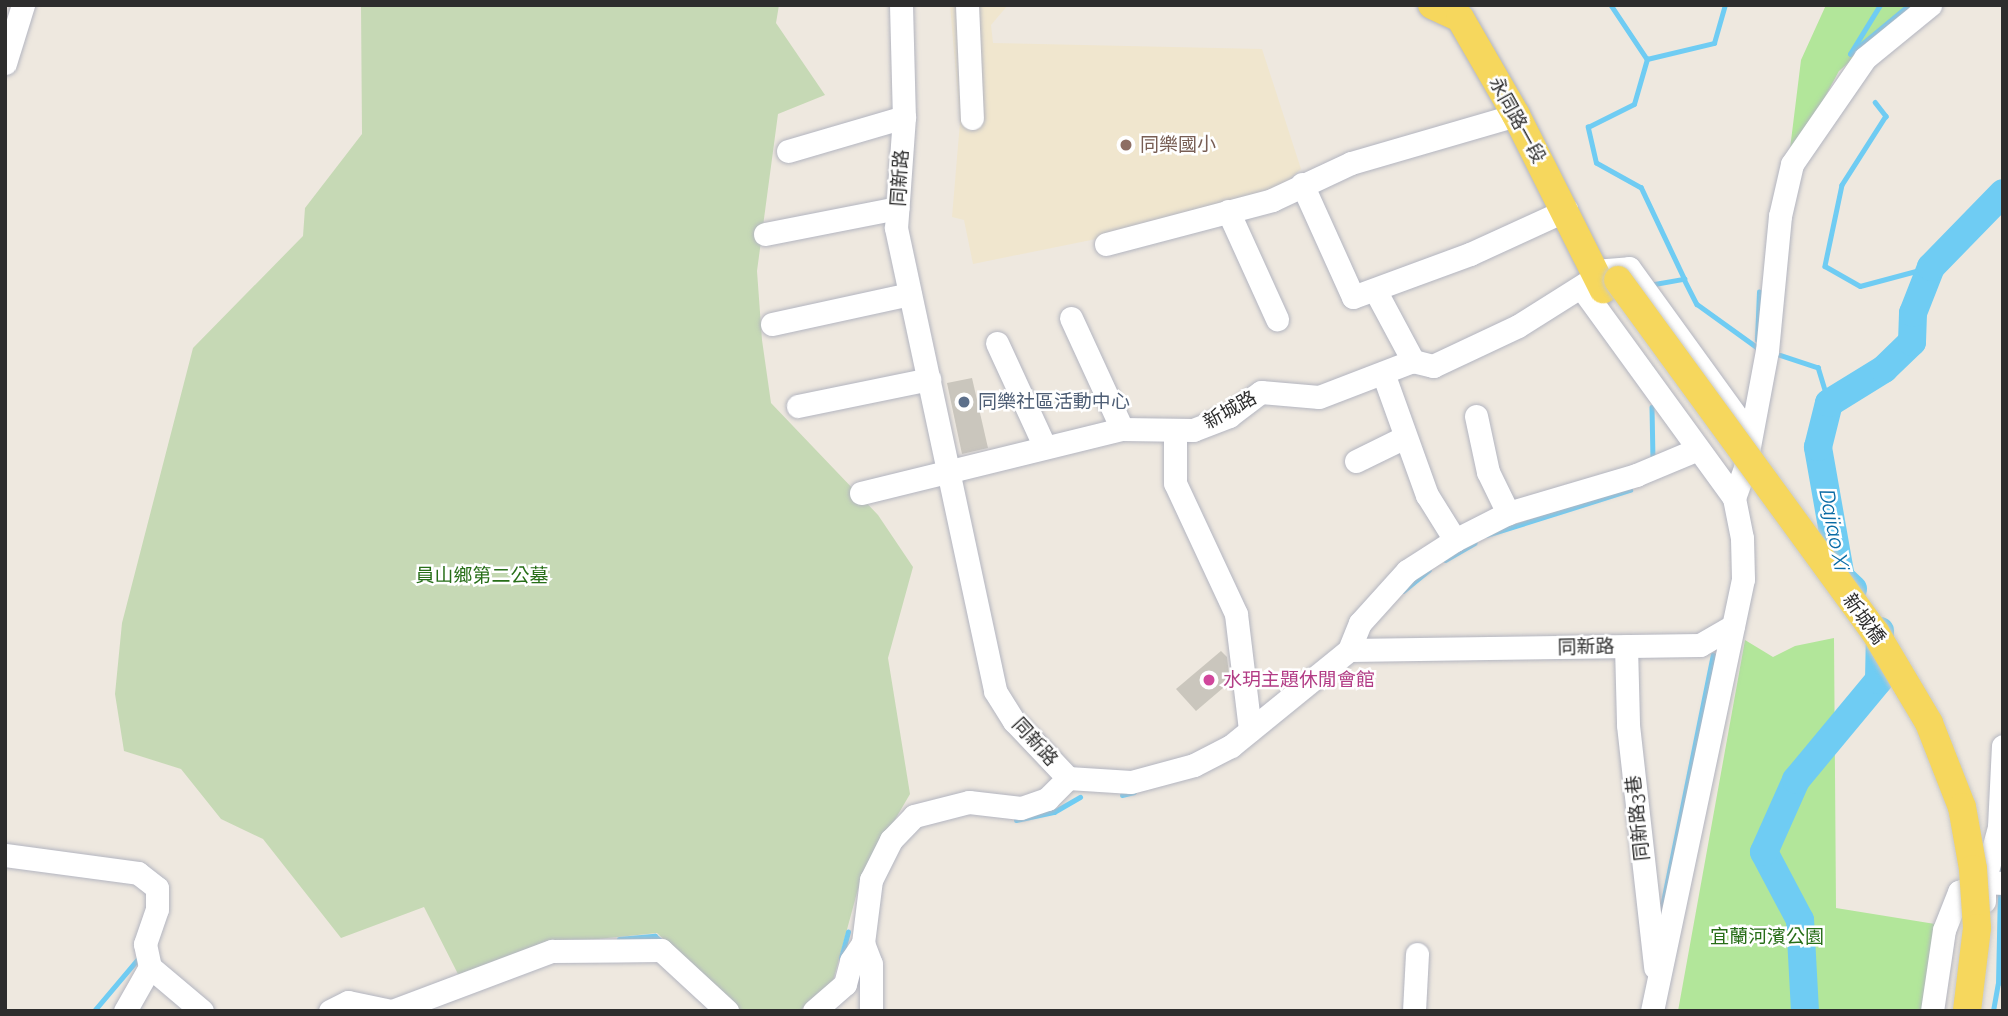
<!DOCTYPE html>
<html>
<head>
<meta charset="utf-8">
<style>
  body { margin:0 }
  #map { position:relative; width:2008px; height:1016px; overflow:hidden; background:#eee8df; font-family:Raleway,"Noto Sans TC",sans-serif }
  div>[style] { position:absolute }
  .education>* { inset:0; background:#f0e6ce }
  .green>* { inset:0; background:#b2e69a }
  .cemetery>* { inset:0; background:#c6d9b5 }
  .stream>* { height:4.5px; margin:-2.25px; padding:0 2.25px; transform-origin:2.25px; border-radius:2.25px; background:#6fccf3 }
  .river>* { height:28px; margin:-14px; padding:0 14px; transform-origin:14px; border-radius:14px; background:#6fccf3 }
  .building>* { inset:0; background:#cac6bd }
  .roads { filter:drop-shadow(0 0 2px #b3b5c0) drop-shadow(0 0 2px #b3b5c0) }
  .minor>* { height:23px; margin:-11.5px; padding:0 11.5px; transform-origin:11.5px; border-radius:11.5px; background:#fff }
  .major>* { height:28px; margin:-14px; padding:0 14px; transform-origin:14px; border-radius:14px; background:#f6d75d }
  .bridges { filter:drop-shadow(0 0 2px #c8c8c8) drop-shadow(0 0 2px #c8c8c8) }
  .major-bridge>* { height:28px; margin:-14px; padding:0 14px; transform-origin:14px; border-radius:14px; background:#f6d75d }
  .dots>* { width:19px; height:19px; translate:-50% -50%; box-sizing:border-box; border:4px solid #fff; border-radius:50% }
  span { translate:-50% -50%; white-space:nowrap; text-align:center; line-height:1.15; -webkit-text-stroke:5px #fff; paint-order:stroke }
  .street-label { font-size:19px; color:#2d2d2d }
  .education-label { font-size:19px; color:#785e54 }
  .left { translate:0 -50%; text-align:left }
  .service-label { font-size:19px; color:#4e5e75 }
  .park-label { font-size:19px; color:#276e18 }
  .hotel-label { font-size:19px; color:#b23c85 }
  .water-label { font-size:21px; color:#096aa4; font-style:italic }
  .frame { position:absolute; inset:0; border:7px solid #2d2d2d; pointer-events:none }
</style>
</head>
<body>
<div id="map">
  <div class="education">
    <div style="clip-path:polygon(950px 5px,1008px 5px,991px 25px,993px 43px,1262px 49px,1301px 169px,1274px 193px,1096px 239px,973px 264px,964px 220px,952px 217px,960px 122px)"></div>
  </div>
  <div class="green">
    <div style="clip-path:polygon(1826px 5px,1915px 5px,1839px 71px,1788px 165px,1801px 60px)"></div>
    <div style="clip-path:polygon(1834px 638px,1836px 908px,1935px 924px,1923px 1011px,1678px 1011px,1745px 640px,1773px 657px,1795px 646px)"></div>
  </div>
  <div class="cemetery">
    <div style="clip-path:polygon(361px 5px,779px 5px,776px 23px,825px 95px,778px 114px,757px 271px,762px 340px,771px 403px,878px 515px,913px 567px,888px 658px,910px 794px,861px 878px,833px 981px,799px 1011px,742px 1011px,657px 933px,549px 944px,459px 976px,424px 907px,341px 938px,263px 839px,221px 819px,181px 769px,124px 751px,115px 694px,122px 623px,193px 348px,303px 236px,305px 208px,362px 134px)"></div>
  </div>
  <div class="stream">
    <div style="left:1611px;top:5px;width:65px;rotate:56.3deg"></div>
    <div style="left:1850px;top:54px;width:77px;rotate:-39.7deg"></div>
    <div style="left:1850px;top:54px;width:57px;rotate:-58.5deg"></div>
    <div style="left:1875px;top:102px;width:18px;rotate:52deg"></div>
    <div style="left:1886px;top:116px;width:82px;rotate:122.5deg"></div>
    <div style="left:1842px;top:185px;width:83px;rotate:101.9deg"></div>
    <div style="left:1825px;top:266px;width:40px;rotate:29.7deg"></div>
    <div style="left:1860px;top:286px;width:73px;rotate:-15deg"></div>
    <div style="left:1684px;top:279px;width:28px;rotate:63deg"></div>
    <div style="left:1697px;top:304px;width:75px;rotate:35.8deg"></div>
    <div style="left:1649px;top:285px;width:36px;rotate:-10deg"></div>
    <div style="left:1684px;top:279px;width:101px;rotate:-115.3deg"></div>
    <div style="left:1641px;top:188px;width:51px;rotate:-150.9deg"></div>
    <div style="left:1596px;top:163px;width:37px;rotate:-103deg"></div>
    <div style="left:1588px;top:127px;width:51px;rotate:-26.6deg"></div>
    <div style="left:1634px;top:104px;width:47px;rotate:-73.9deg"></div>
    <div style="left:1647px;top:59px;width:69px;rotate:-13.4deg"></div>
    <div style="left:1714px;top:43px;width:40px;rotate:-74deg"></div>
    <div style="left:1757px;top:340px;width:48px;rotate:-87.6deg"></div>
    <div style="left:1780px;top:355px;width:40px;rotate:18deg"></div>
    <div style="left:1818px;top:367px;width:38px;rotate:73deg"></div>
    <div style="left:1652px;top:407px;width:51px;rotate:88.9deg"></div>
    <div style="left:1487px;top:535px;width:150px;rotate:-17.5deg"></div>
    <div style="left:1445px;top:560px;width:34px;rotate:-30deg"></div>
    <div style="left:1403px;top:591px;width:33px;rotate:-39deg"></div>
    <div style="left:1122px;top:795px;width:12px;rotate:-14deg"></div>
    <div style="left:1016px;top:820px;width:39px;rotate:-12deg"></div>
    <div style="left:1054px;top:812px;width:30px;rotate:-30deg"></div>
    <div style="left:2001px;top:876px;width:16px;rotate:-83deg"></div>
    <div style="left:1661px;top:912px;width:262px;rotate:-78.6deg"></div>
    <div style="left:619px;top:939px;width:36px;rotate:-5deg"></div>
    <div style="left:655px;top:936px;width:8px;rotate:40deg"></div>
    <div style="left:841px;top:958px;width:27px;rotate:-75deg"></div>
    <div style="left:94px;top:1011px;width:67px;rotate:-49.9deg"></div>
    <div style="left:1993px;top:1011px;width:27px;rotate:-80deg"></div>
    <div style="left:1998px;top:984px;width:96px;rotate:-88.8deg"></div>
  </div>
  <div class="river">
    <div style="left:1853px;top:589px;width:16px;rotate:-137deg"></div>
    <div style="left:1841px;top:578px;width:133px;rotate:-100deg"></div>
    <div style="left:1818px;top:447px;width:45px;rotate:-76deg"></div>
    <div style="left:1829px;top:403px;width:65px;rotate:-31.7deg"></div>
    <div style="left:1884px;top:369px;width:39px;rotate:-44deg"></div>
    <div style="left:1912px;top:342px;width:29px;rotate:-88deg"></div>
    <div style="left:1913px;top:313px;width:49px;rotate:-68.6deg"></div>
    <div style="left:1931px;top:267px;width:103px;rotate:-45.8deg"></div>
    <div style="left:1805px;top:1011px;width:91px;rotate:-93.1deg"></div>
    <div style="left:1800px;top:920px;width:77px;rotate:-117.9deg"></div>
    <div style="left:1764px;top:852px;width:79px;rotate:-66deg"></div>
    <div style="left:1796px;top:780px;width:130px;rotate:-50.3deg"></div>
    <div style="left:1879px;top:680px;width:49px;rotate:-88.8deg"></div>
  </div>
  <div class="building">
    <div style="clip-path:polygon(972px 378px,988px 448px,962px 454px,947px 383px)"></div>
    <div style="clip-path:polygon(1221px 651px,1227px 657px,1230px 682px,1196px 711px,1176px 689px)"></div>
  </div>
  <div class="roads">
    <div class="minor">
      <div style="left:901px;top:5px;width:112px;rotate:88.5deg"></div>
      <div style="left:904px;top:117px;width:111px;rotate:94.1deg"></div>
      <div style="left:896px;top:228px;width:473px;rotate:77.9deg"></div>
      <div style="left:995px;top:691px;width:36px;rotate:58deg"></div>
      <div style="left:1014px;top:721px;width:79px;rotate:46.5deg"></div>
      <div style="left:1068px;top:778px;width:63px;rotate:3.6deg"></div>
      <div style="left:1131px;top:782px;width:65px;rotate:-15.1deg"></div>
      <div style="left:1194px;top:765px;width:42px;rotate:-27.2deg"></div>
      <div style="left:1231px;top:746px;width:152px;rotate:-39.1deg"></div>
      <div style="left:1349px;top:650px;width:351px;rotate:-0.8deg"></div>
      <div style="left:1700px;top:645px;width:38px;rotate:-30deg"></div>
      <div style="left:967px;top:5px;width:113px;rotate:87.5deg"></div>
      <div style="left:5px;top:63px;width:61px;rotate:-72.8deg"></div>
      <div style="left:788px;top:151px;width:121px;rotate:-16.3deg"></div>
      <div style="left:1302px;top:184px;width:124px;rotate:65.7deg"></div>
      <div style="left:1353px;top:297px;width:125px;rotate:-20.2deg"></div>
      <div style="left:1470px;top:254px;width:106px;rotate:-24.6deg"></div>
      <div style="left:1228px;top:211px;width:119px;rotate:65.6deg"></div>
      <div style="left:765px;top:234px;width:135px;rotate:-11.1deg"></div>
      <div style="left:1106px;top:244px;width:172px;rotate:-14.8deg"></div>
      <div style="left:1272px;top:200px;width:87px;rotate:-25.1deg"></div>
      <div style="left:1351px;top:163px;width:172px;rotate:-16.2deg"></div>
      <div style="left:1595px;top:279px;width:17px;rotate:121deg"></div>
      <div style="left:1586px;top:294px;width:252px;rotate:54deg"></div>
      <div style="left:1734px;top:498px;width:41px;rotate:78.7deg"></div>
      <div style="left:1742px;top:538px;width:41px;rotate:88.6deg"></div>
      <div style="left:1743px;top:579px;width:441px;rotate:101.9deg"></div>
      <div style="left:1375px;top:290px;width:81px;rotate:61.8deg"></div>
      <div style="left:1071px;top:318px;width:122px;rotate:65.3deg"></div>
      <div style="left:772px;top:324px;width:141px;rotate:-12.3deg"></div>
      <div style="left:997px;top:343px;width:112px;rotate:65.3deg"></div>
      <div style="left:1383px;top:373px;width:130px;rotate:70.2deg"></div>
      <div style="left:1427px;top:495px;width:53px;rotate:58.1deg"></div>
      <div style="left:798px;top:406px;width:134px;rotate:-11.6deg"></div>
      <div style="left:1476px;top:416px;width:57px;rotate:77.9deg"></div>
      <div style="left:1488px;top:472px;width:46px;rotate:64deg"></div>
      <div style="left:1175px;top:431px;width:52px;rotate:90deg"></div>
      <div style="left:1175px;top:483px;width:145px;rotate:65deg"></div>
      <div style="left:1236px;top:614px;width:117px;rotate:83.1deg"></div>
      <div style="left:1356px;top:461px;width:52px;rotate:-26.1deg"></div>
      <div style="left:861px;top:493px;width:269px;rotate:-13.8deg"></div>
      <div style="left:1122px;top:429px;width:71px;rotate:0.8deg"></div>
      <div style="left:1193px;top:430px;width:39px;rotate:-21deg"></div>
      <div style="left:1229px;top:416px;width:40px;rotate:-37deg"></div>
      <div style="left:1261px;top:392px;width:58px;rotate:4.9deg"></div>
      <div style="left:1319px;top:397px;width:101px;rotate:-21deg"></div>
      <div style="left:1413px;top:361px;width:21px;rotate:14deg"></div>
      <div style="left:1433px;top:366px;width:94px;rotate:-25.2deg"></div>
      <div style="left:1518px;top:326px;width:105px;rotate:-32.2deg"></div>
      <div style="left:1607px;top:270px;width:22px;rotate:-5deg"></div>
      <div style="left:1629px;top:268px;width:206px;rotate:54.1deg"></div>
      <div style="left:1734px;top:498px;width:32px;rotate:-70deg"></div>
      <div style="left:1745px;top:468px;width:119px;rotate:-79.4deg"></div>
      <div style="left:1767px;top:351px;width:136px;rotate:-84.5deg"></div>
      <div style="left:1780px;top:216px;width:53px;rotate:-77deg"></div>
      <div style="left:1792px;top:164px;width:129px;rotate:-55.4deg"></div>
      <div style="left:1865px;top:58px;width:84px;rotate:-39.2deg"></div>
      <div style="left:1626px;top:646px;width:79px;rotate:88.5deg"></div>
      <div style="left:1628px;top:725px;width:244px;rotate:83.6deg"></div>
      <div style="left:1349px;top:650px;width:29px;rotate:-68deg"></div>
      <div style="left:1360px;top:623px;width:70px;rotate:-47.9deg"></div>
      <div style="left:1407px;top:571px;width:57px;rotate:-32.9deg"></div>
      <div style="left:1455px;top:540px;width:59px;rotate:-27deg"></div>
      <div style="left:1508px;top:513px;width:134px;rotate:-16.5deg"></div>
      <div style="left:1636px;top:475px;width:67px;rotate:-22.8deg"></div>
      <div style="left:5px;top:855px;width:134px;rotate:7.7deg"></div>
      <div style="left:138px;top:873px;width:24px;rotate:38deg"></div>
      <div style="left:157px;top:888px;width:21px;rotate:90deg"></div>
      <div style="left:157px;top:909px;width:37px;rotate:109deg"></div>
      <div style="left:145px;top:944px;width:24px;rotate:78deg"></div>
      <div style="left:150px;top:967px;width:68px;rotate:40.2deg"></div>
      <div style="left:1984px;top:901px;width:19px;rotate:-90deg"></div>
      <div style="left:1984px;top:882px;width:57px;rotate:-74.7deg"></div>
      <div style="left:1999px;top:827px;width:81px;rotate:-87.2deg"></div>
      <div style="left:863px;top:943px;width:22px;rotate:69deg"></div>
      <div style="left:871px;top:964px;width:47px;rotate:90deg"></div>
      <div style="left:125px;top:1011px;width:51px;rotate:-60.4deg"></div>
      <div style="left:330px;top:1011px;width:20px;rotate:-27deg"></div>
      <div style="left:348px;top:1002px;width:44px;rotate:11.8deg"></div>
      <div style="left:392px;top:1011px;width:171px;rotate:-20.6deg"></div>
      <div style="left:552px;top:951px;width:109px;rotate:-0.5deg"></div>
      <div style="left:661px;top:950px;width:90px;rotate:42.7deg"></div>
      <div style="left:814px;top:1011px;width:41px;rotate:-41.1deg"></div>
      <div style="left:845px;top:984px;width:24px;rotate:-75deg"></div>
      <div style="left:851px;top:961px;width:22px;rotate:-56deg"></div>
      <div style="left:863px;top:943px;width:64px;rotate:-82.8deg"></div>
      <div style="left:871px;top:880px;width:45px;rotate:-63.4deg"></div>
      <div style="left:891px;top:840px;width:33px;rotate:-46deg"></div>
      <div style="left:914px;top:816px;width:57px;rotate:-14.3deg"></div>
      <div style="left:969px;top:802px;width:52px;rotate:6.6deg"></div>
      <div style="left:1021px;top:808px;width:28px;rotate:-19deg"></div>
      <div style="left:1047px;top:799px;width:30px;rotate:-45deg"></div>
      <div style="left:1414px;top:1011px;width:57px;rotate:-87deg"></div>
      <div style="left:1932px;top:1011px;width:82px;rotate:-81.6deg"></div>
      <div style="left:1944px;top:930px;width:41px;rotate:-68.5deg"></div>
      <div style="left:1959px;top:892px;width:27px;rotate:-22deg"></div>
      <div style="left:1984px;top:882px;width:19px;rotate:3deg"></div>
    </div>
    <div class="major">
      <div style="left:1432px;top:5px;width:31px;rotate:25deg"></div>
      <div style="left:1460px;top:18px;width:112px;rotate:60deg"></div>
      <div style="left:1516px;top:115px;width:195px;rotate:63.4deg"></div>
    </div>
  </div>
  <div class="bridges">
    <div class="major-bridge">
      <div style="left:1618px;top:280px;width:436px;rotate:53.9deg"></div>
      <div style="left:1875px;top:632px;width:106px;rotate:59.3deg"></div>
      <div style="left:1929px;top:723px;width:90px;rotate:68.6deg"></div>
      <div style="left:1962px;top:807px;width:63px;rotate:79.9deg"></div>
      <div style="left:1973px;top:869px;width:59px;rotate:86.1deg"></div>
      <div style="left:1977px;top:928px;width:84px;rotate:96.9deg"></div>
    </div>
  </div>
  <div class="dots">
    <div style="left:1126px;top:145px;background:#8d6e63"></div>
    <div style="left:964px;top:402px;background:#5c6f8a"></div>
    <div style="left:1209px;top:680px;background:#d1479c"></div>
  </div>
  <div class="street-label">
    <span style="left:1517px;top:120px;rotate:61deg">永同路一段</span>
    <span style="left:900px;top:178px;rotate:-86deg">同新路</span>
    <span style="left:1230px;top:410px;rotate:-29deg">新城路</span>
    <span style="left:1864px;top:619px;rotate:54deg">新城橋</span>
    <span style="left:1586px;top:647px;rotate:-1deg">同新路</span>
    <span style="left:1035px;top:742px;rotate:48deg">同新路</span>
    <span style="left:1638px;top:818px;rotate:-96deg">同新路3巷</span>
  </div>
  <div class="education-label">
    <span class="left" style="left:1140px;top:145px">同樂國小</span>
  </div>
  <div class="service-label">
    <span class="left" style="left:978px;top:402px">同樂社區活動中心</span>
  </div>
  <div class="park-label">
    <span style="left:482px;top:576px">員山鄉第二公墓</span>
    <span style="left:1767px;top:937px">宜蘭河濱公園</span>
  </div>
  <div class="hotel-label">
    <span class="left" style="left:1223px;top:680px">水玥主題休閒會館</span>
  </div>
  <div class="water-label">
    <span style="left:1834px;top:530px;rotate:79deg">Dajiao Xi</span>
  </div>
  <div class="frame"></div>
</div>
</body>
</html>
